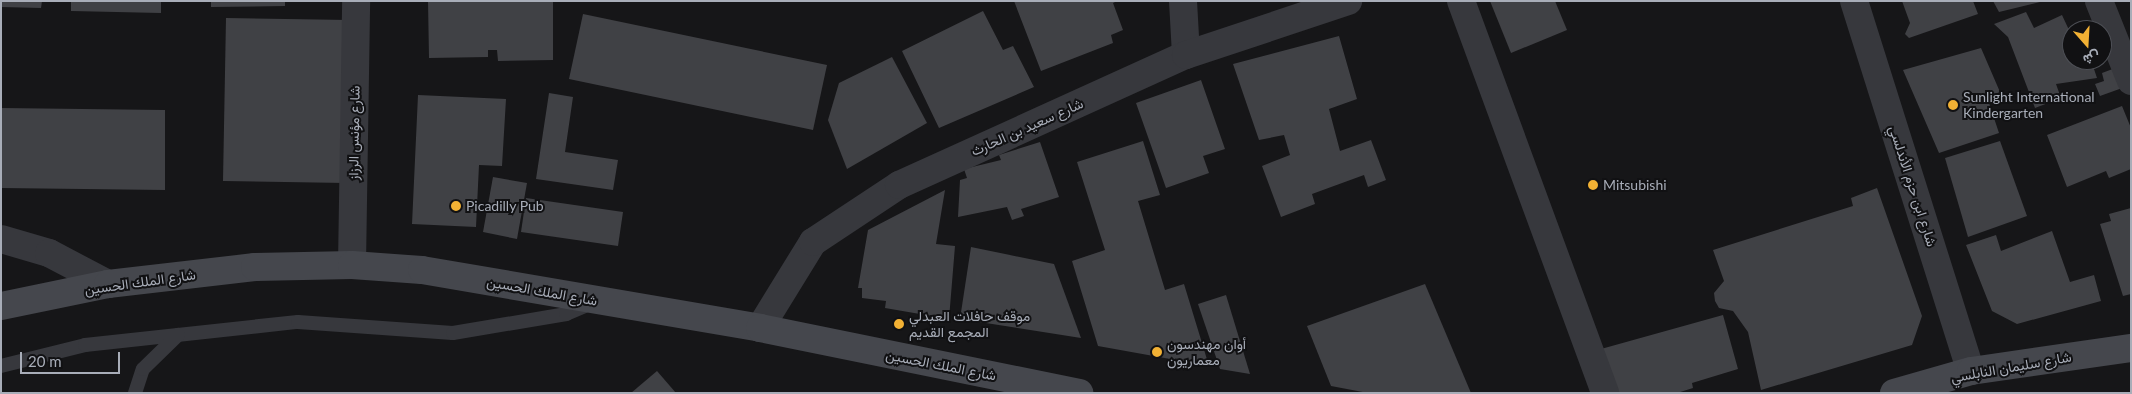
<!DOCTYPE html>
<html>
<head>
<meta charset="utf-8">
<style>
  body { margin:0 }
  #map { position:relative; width:2132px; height:394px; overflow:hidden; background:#161618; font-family:Lato,Vazirmatn,sans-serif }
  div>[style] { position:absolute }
  .building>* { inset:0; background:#404145 }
  .service>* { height:14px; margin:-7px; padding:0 7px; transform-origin:7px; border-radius:7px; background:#37383d }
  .minor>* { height:28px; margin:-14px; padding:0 14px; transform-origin:14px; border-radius:14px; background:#37383d }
  .tertiary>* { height:28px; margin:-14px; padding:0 14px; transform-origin:14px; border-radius:14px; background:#37383d }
  .secondary>* { height:28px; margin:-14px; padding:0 14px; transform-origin:14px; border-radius:14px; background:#45474d }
  .dots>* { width:14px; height:14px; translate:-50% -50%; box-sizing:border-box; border:2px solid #111113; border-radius:50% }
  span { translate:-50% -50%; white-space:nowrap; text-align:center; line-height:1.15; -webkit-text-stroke:4px #111113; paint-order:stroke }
  .poi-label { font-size:14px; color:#a8adb8 }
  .left { translate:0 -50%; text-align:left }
  .street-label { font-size:14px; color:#a8adb8 }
  .frame { position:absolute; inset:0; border:2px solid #a8adb8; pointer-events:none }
  .north { position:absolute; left:2062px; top:20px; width:50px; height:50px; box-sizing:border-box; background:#111113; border:1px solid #4d4f55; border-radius:50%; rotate:161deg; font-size:14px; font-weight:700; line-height:20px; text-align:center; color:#a8adb8 }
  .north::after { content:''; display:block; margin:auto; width:18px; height:22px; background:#f2b134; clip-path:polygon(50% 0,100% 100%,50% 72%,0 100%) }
  .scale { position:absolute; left:20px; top:352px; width:100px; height:22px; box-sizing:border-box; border:2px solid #a8adb8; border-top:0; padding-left:6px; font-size:15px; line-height:18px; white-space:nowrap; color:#a8adb8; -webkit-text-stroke:4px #111113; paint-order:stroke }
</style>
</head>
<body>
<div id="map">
  <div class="building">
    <div style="clip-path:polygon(1px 1px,42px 1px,41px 8px,1px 7px)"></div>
    <div style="clip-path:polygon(71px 1px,161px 1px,161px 13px,71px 11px)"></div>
    <div style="clip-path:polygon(211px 1px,285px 1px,285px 6px,211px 7px)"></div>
    <div style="clip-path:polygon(428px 1px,553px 1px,553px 60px,498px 61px,497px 50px,488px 50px,488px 57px,429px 58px)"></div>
    <div style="clip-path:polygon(1014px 1px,1117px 1px,1113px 3px,1123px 30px,1111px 35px,1113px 43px,1041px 71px)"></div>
    <div style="clip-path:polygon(1490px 1px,1555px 1px,1567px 30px,1511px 53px)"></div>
    <div style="clip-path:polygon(1902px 1px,1973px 1px,1978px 14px,1909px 38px,1905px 34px,1910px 23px)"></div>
    <div style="clip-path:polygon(1993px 1px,2040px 1px,2040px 2px,1999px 12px)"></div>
    <div style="clip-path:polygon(983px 11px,1003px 50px,1013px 46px,1034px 87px,939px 128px,902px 51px)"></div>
    <div style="clip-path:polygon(2026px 12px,2034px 28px,2062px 15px,2069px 30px,2081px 25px,2083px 30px,2072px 30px,2072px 60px,2091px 60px,2097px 78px,2056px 84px,2061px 98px,2035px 108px,2008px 37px,1994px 24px)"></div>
    <div style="clip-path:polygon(583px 14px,827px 65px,813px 130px,569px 79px)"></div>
    <div style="clip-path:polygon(226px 18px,349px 20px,346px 183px,223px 181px)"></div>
    <div style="clip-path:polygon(1339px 36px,1357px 99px,1329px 109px,1340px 151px,1371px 140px,1386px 180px,1368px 187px,1364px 175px,1312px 194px,1315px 204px,1281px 217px,1262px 166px,1290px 155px,1284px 135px,1259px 140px,1233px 64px)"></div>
    <div style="clip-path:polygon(1981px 48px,2000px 92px,1987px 97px,1999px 133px,1939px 153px,1903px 70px)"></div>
    <div style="clip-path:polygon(892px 57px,927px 123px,847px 169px,828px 120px,839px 83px)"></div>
    <div style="clip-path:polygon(2118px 67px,2125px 87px,2100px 96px,2095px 84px,2104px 81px,2102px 73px)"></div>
    <div style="clip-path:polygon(1201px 80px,1225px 149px,1203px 156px,1209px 173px,1166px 188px,1136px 103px)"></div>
    <div style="clip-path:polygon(549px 93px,573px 97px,565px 152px,618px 160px,613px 190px,536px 179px)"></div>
    <div style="clip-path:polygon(418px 95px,506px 99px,502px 166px,479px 165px,476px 227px,412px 224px)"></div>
    <div style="clip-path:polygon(2122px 106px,2131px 128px,2131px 169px,2109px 178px,2106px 171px,2067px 187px,2047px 135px)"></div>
    <div style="clip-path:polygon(1px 108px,165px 110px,165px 190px,1px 188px)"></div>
    <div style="clip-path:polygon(1143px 141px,1160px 195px,1138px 201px,1165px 290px,1184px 284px,1209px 366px,1098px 346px,1072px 261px,1105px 250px,1077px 162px)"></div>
    <div style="clip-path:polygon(2000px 141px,2027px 216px,1968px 237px,1945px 158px)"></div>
    <div style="clip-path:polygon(1040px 142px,1059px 197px,1021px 209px,1024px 216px,1012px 220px,1007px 207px,958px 217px,960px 180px,967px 178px,964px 169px,1001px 160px,999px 155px)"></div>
    <div style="clip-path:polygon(493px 177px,527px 183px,517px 239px,483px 232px)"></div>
    <div style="clip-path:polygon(1877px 188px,1922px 316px,1912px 345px,1761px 390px,1748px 332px,1733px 311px,1719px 308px,1715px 301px,1714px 293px,1724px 281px,1713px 250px,1853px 206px,1851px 198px)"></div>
    <div style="clip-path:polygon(945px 190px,936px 244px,955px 246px,949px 319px,885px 308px,886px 301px,862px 298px,862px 288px,858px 288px,868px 230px)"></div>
    <div style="clip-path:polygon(526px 198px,623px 212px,618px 246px,521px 232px)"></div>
    <div style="clip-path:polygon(2131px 208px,2131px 294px,2123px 296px,2100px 224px,2111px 221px,2109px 214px)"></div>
    <div style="clip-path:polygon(2052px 231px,2070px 282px,2094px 275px,2101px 301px,2017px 324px,1992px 311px,1966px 245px,1996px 235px,2001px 251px)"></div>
    <div style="clip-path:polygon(971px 247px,1054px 264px,1081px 338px,960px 319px)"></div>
    <div style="clip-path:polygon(1425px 284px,1471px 393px,1368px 393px,1331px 386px,1307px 326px)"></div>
    <div style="clip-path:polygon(1226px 295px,1250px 374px,1220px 369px,1198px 304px)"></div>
    <div style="clip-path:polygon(1723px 315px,1738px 369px,1692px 383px,1693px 388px,1677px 393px,1613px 393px,1601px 349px)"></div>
    <div style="clip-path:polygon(657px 371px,676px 393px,631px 393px)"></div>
  </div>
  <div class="service">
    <div style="left:1px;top:366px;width:87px;rotate:-14deg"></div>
    <div style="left:85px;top:345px;width:214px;rotate:-6.2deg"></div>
    <div style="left:298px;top:322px;width:155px;rotate:4.1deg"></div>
    <div style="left:453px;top:333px;width:115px;rotate:-9.5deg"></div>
    <div style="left:566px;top:314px;width:28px;rotate:-23deg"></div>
    <div style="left:135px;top:393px;width:25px;rotate:-72deg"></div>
    <div style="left:143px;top:369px;width:49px;rotate:-44.2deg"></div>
  </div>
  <div class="minor">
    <div style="left:1183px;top:1px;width:54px;rotate:86.8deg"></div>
    <div style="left:1461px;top:1px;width:418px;rotate:69.8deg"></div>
    <div style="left:1854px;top:1px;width:388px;rotate:72.5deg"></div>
    <div style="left:2099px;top:1px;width:86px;rotate:68.2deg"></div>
    <div style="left:352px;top:265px;width:264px;rotate:-89.1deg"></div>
    <div style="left:760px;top:328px;width:101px;rotate:-58.4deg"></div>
    <div style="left:813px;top:242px;width:103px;rotate:-33.5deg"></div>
    <div style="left:899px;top:185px;width:315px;rotate:-24.4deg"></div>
    <div style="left:1186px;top:55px;width:171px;rotate:-18.4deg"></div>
  </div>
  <div class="tertiary">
    <div style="left:1px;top:239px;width:50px;rotate:16.3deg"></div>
    <div style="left:49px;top:253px;width:67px;rotate:27.7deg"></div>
  </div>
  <div class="secondary">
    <div style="left:1px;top:306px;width:109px;rotate:-11.6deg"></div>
    <div style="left:108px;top:284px;width:148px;rotate:-6.6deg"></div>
    <div style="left:255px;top:267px;width:97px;rotate:-1.2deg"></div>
    <div style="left:352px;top:265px;width:70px;rotate:4.1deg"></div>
    <div style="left:422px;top:270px;width:343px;rotate:9.7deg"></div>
    <div style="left:760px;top:328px;width:326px;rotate:11.5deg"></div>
    <div style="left:1894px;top:393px;width:80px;rotate:-15.9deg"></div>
    <div style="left:1971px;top:371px;width:162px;rotate:-8.2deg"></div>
  </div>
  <div class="dots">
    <div style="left:1953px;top:105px;background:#f2b134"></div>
    <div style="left:1593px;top:185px;background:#f2b134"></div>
    <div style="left:456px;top:206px;background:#f2b134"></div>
    <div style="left:899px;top:324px;background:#f2b134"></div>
    <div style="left:1157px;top:352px;background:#f2b134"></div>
  </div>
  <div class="poi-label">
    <span class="left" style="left:1963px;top:105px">Sunlight International<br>Kindergarten</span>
    <span class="left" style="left:1603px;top:185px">Mitsubishi</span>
    <span class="left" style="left:466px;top:206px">Picadilly Pub</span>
    <span class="left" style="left:909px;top:324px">موقف حافلات العبدلي<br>المجمع القديم</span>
    <span class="left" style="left:1167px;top:352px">أوان مهندسون<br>معماريون</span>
  </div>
  <div class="street-label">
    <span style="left:1027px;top:127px;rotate:-24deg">شارع سعيد بن الحارث</span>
    <span style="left:354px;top:133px;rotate:-89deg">شارع مؤنس الرزاز</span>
    <span style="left:1913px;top:186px;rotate:72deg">شارع ابن حزم الأندلسي</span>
    <span style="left:140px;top:282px;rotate:-8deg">شارع الملك الحسين</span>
    <span style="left:542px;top:291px;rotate:10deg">شارع الملك الحسين</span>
    <span style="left:941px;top:365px;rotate:11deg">شارع الملك الحسين</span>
    <span style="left:2011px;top:367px;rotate:-10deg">شارع سليمان النابلسي</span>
  </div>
  <div class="frame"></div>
  <div class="north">ش</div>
  <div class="scale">20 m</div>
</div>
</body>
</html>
